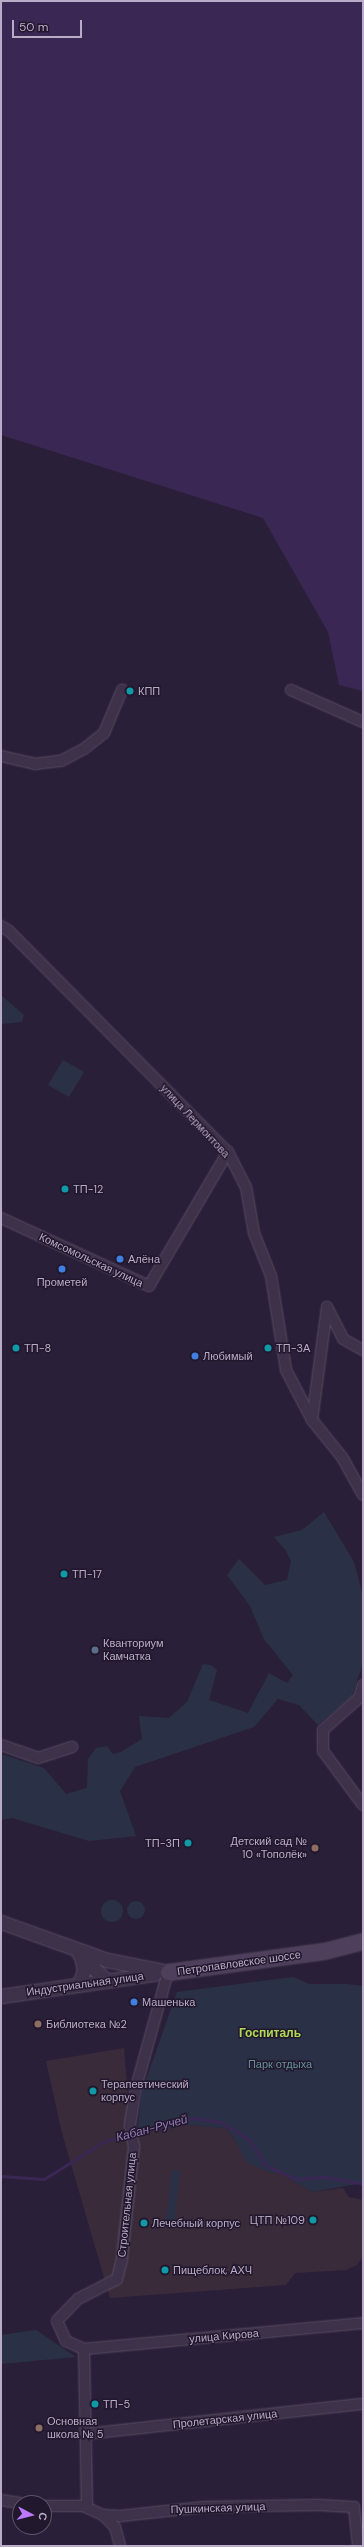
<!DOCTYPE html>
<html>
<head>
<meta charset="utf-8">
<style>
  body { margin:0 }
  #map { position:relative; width:364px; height:2547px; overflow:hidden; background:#2a1f38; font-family:"DM Sans",sans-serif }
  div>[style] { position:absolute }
  .medical>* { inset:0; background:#3a2b3a }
  .green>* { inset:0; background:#2a3147 }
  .round { border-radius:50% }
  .water>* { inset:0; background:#3b2754 }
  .stream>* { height:3px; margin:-1.5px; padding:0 1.5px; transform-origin:1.5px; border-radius:1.5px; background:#3b2754 }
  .roads { filter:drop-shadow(0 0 1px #584d64) drop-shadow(0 0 1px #584d64) }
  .minor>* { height:10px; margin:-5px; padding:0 5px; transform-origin:5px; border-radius:5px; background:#3d3249 }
  .tertiary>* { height:13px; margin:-6.5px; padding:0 6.5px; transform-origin:6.5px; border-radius:6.5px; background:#3d3249 }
  .secondary>* { height:15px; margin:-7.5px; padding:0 7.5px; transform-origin:7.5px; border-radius:7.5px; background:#4e405c }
  .dots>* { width:11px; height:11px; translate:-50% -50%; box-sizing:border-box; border:2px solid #22182d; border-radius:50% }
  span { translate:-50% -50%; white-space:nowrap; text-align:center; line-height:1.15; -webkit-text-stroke:3px #22182d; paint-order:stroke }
  .poi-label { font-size:11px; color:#b9acc6 }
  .left { translate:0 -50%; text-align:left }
  .right { translate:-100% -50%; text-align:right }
  .street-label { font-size:11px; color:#b9acc6 }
  .park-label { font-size:11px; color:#639297 }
  .neighbourhood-label { font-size:12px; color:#b0da53; font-weight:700 }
  .water-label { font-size:12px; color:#947ab5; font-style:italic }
  .frame { position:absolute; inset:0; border:2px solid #b9acc6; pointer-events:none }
  .north { position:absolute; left:12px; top:2495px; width:40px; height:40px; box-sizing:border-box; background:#22182d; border:1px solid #5e536a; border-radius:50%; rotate:97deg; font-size:11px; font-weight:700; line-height:16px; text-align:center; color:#b9acc6 }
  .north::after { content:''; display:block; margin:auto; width:14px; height:18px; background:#ba79fe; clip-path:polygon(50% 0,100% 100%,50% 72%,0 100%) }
  .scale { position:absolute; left:12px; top:20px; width:70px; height:18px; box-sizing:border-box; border:2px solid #b9acc6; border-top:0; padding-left:5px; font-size:12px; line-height:14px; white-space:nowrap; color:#b9acc6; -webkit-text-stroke:3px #22182d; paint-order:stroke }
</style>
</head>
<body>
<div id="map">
  <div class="medical">
    <div style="clip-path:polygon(124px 2048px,128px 2096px,137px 2133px,187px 2125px,226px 2128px,235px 2140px,247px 2162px,273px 2174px,276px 2171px,312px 2192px,343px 2188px,349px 2197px,363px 2200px,363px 2257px,357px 2265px,346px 2270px,295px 2273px,286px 2285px,110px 2298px,62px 2133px,46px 2061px)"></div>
  </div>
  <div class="green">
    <div style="clip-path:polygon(1px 995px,24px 1015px,22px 1022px,1px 1024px)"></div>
    <div style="clip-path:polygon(63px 1060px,84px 1072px,69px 1097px,48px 1085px)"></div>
    <div style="clip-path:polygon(324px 1512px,354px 1562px,363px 1595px,363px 1663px,352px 1696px,318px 1725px,299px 1705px,278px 1699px,254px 1727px,135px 1767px,120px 1791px,136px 1836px,89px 1841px,12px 1818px,1px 1820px,1px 1754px,44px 1768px,66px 1794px,87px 1788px,88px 1759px,96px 1748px,107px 1746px,113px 1754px,121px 1752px,142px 1739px,139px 1716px,169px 1718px,187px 1702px,203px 1664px,211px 1665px,217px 1670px,209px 1700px,248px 1713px,269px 1673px,287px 1683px,293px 1675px,264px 1639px,250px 1606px,227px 1575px,239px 1559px,265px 1585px,287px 1580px,291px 1561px,286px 1551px,274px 1537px,302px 1530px)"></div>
    <div class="round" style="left:101px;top:1900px;width:22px;height:22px"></div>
    <div class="round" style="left:127px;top:1901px;width:18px;height:18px"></div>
    <div style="clip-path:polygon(293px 1977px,309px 1984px,347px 1984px,363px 1986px,363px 2183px,312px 2192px,276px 2171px,273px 2174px,246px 2162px,235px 2140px,226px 2128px,187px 2125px,137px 2133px,142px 2091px,177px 1992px)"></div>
    <div style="clip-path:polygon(172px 2170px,180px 2171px,174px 2228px,165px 2227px)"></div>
    <div style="clip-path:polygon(36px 2330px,76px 2357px,1px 2364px,1px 2335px)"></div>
  </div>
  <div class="water">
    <div style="clip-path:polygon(1px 1px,363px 1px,363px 691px,339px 685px,328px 632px,263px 518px,1px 435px)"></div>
  </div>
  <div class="stream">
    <div style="left:1px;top:2176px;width:43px;rotate:4deg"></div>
    <div style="left:44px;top:2179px;width:72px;rotate:-31.9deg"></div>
    <div style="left:105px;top:2141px;width:91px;rotate:-14.6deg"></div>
    <div style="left:193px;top:2118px;width:28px;rotate:8deg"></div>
    <div style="left:221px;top:2122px;width:34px;rotate:32deg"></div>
    <div style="left:250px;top:2140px;width:29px;rotate:59deg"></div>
    <div style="left:265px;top:2165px;width:33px;rotate:25deg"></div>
    <div style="left:295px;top:2179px;width:30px;rotate:-4deg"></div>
    <div style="left:325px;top:2177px;width:39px;rotate:10deg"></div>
  </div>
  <div class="roads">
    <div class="minor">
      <div style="left:291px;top:690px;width:79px;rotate:24deg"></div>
      <div style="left:1px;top:756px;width:35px;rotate:13deg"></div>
      <div style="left:35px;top:764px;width:26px;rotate:-7deg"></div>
      <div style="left:61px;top:761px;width:27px;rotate:-28deg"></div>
      <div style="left:85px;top:748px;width:24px;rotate:-38deg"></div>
      <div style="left:104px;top:733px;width:47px;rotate:-67.3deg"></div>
      <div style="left:1px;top:926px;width:9px;rotate:32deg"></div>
      <div style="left:9px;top:931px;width:311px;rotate:45.3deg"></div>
      <div style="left:228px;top:1152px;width:39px;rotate:63deg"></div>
      <div style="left:246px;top:1187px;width:47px;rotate:80.1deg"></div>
      <div style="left:254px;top:1233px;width:46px;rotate:68.4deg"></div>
      <div style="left:271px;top:1276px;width:95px;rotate:80.9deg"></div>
      <div style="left:286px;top:1370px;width:56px;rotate:62.5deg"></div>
      <div style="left:312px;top:1420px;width:48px;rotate:51deg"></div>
      <div style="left:342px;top:1457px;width:43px;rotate:61.1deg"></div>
      <div style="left:1px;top:1218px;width:163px;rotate:24.7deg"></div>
      <div style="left:149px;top:1286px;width:156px;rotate:-59.5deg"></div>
      <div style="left:312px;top:1420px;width:114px;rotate:-82.4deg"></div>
      <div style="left:327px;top:1307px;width:36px;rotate:63deg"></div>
      <div style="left:343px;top:1339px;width:23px;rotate:29deg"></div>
      <div style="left:363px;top:1685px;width:14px;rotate:107deg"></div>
      <div style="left:359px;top:1698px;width:48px;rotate:138.4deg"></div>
      <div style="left:323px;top:1730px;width:21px;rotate:90deg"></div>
      <div style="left:323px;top:1751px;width:67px;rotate:53.5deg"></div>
      <div style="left:1px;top:1745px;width:39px;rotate:19deg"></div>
      <div style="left:38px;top:1758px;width:36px;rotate:-18deg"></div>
      <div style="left:168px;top:1972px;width:119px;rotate:105.5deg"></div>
      <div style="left:136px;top:2087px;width:39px;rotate:99deg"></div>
      <div style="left:130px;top:2126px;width:20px;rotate:79deg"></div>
      <div style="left:134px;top:2146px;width:114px;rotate:96.1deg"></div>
      <div style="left:122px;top:2259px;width:21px;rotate:104deg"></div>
      <div style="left:117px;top:2279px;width:44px;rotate:152.9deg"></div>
      <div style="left:78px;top:2299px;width:30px;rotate:134deg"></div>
      <div style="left:57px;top:2321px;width:22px;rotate:66deg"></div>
      <div style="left:66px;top:2341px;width:20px;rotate:24deg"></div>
      <div style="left:84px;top:2349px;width:280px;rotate:-5.3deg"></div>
      <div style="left:84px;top:2349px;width:158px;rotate:88.9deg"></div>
      <div style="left:86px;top:2434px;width:279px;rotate:-6.2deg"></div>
      <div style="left:1px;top:2500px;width:19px;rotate:9deg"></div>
      <div style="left:44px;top:2506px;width:39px"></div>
      <div style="left:83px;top:2506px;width:22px;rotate:24deg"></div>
      <div style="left:103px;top:2515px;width:17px;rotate:3deg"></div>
      <div style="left:120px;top:2516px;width:84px;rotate:-6.1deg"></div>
      <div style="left:204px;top:2507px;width:114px;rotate:-1deg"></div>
      <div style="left:318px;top:2505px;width:36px;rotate:3deg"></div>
      <div style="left:354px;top:2507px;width:39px;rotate:84deg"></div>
      <div style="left:103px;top:2515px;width:17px;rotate:45deg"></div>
      <div style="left:115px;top:2527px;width:20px;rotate:75deg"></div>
    </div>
    <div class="tertiary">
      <div style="left:1px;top:1922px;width:113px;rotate:19.7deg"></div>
      <div style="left:107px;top:1960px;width:62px;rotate:11.1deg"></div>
      <div style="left:79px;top:1954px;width:37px;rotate:44deg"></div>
      <div style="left:79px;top:1985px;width:16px;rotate:-72deg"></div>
      <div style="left:84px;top:1970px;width:14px;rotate:-102deg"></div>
      <div style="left:1px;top:1996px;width:155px;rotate:-8.2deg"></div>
    </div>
    <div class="secondary">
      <div style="left:168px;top:1972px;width:157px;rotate:-7.7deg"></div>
      <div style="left:324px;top:1951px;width:40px;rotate:-14.4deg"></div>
    </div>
  </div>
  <div class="dots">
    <div style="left:130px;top:691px;background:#0f9aa8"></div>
    <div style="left:65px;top:1189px;background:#0f9aa8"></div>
    <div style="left:120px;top:1259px;background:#3f7fe0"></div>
    <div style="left:62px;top:1269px;background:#3f7fe0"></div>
    <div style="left:16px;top:1348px;background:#0f9aa8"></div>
    <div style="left:268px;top:1348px;background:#0f9aa8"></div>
    <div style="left:195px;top:1356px;background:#3f7fe0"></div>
    <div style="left:64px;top:1574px;background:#0f9aa8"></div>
    <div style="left:95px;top:1650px;background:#5c6f8a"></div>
    <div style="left:188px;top:1843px;background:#0f9aa8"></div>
    <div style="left:315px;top:1848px;background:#8d6e63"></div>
    <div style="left:134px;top:2002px;background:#3f7fe0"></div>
    <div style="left:38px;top:2024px;background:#8d6e63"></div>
    <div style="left:93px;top:2091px;background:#0f9aa8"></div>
    <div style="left:313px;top:2220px;background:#0f9aa8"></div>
    <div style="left:144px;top:2223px;background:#0f9aa8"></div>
    <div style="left:165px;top:2270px;background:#0f9aa8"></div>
    <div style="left:95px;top:2404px;background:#0f9aa8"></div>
    <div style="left:39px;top:2428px;background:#8d6e63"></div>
  </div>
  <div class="poi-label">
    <span class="left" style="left:138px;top:691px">КПП</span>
    <span class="left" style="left:73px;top:1189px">ТП-12</span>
    <span class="left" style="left:128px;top:1259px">Алёна</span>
    <span style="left:62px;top:1282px">Прометей</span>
    <span class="left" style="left:24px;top:1348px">ТП-8</span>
    <span class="left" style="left:276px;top:1348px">ТП-3А</span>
    <span class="left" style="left:203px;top:1356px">Любимый</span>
    <span class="left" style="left:72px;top:1574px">ТП-17</span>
    <span class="left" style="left:103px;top:1650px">Кванториум<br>Камчатка</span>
    <span class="right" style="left:307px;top:1848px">Детский сад №<br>10 «Тополёк»</span>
    <span class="right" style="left:180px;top:1843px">ТП-3П</span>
    <span class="left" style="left:142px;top:2002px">Машенька</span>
    <span class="left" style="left:46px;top:2024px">Библиотека №2</span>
    <span class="left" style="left:101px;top:2091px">Терапевтический<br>корпус</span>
    <span class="right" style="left:305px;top:2220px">ЦТП №109</span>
    <span class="left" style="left:152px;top:2223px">Лечебный корпус</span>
    <span class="left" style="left:173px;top:2270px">Пищеблок, АХЧ</span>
    <span class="left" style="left:103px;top:2404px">ТП-5</span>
    <span class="left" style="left:47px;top:2428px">Основная<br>школа № 5</span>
  </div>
  <div class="street-label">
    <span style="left:195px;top:1121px;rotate:47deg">улица Лермонтова</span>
    <span style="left:91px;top:1260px;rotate:25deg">Комсомольская улица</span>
    <span style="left:239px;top:1963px;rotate:-8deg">Петропавловское шоссе</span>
    <span style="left:85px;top:1984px;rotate:-8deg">Индустриальная улица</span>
    <span style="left:127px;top:2205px;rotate:-84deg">Строительная улица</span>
    <span style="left:224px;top:2336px;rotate:-5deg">улица Кирова</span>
    <span style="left:225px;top:2419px;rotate:-6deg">Пролетарская улица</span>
    <span style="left:218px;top:2508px;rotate:-2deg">Пушкинская улица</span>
  </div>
  <div class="park-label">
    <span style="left:280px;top:2064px">Парк отдыха</span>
  </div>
  <div class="neighbourhood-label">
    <span style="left:270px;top:2034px">Госпиталь</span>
  </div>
  <div class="water-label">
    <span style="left:152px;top:2129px;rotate:-15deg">Кабан-Ручей</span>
  </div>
  <div class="frame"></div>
  <div class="north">С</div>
  <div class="scale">50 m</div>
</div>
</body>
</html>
